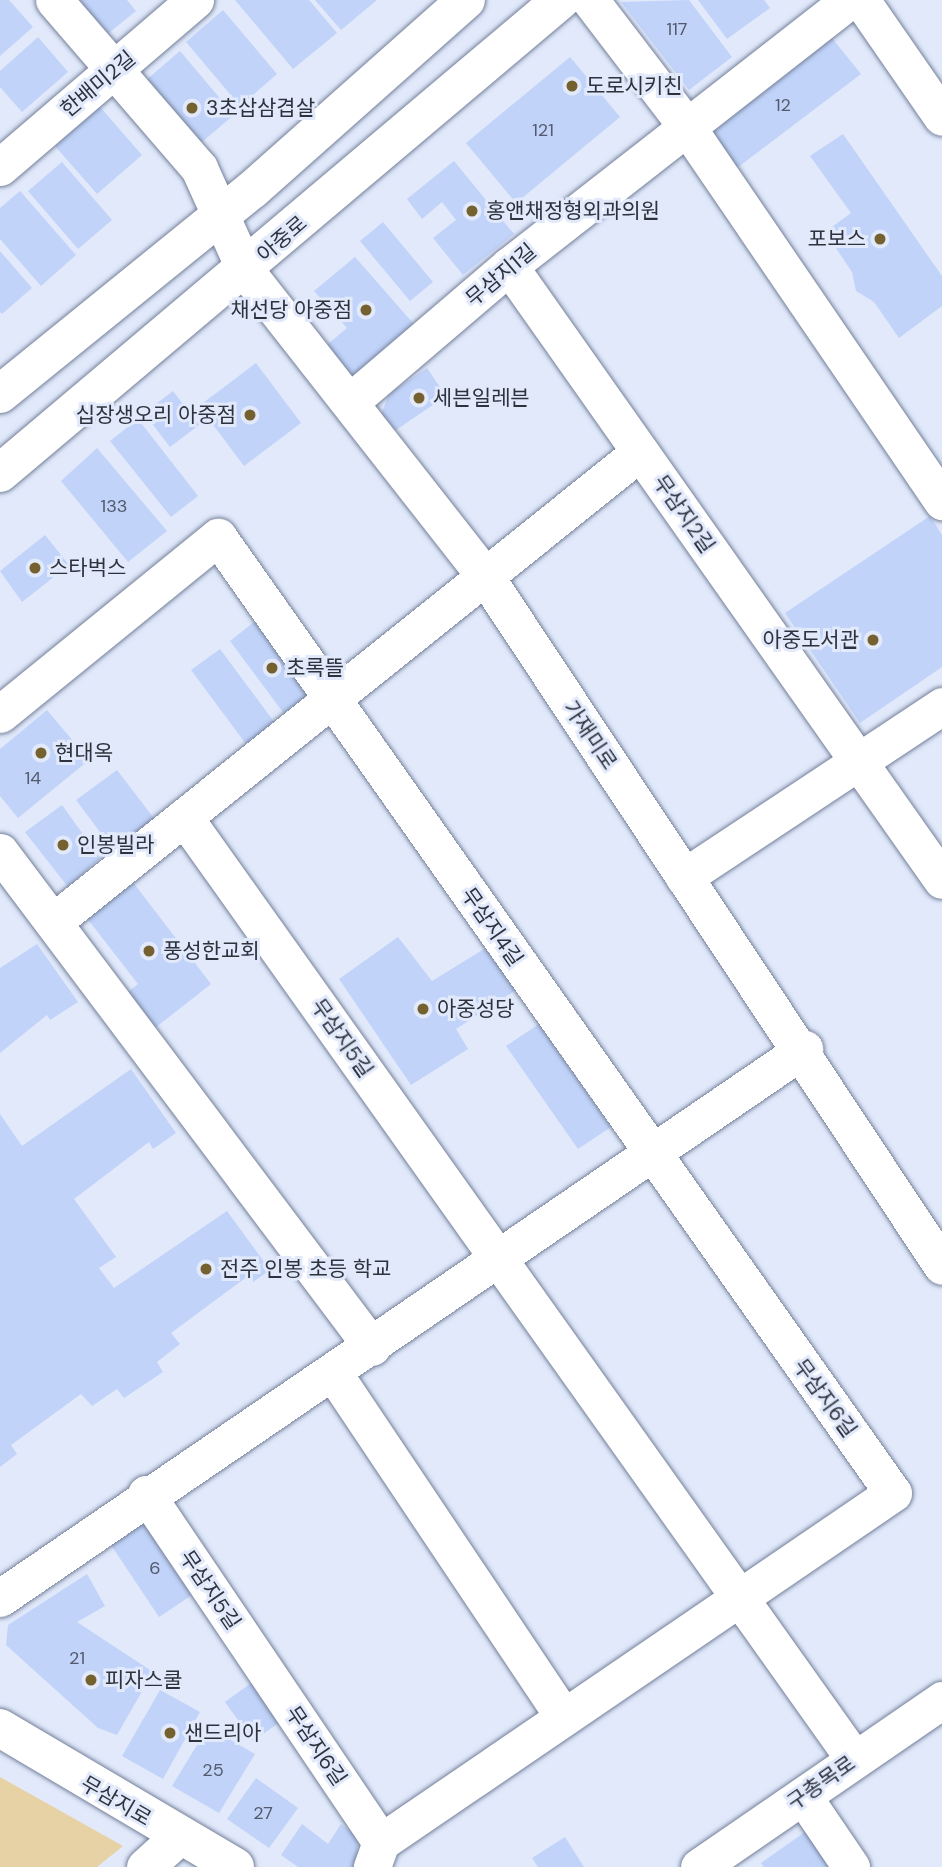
<!DOCTYPE html>
<html>
<head>
<meta charset="utf-8">
<style>
  body { margin:0 }
  #map { position:relative; width:942px; height:1867px; overflow:hidden; background:#e1e9fb; font-family:"DM Sans","Noto Sans KR",sans-serif }
  div>[style] { position:absolute }
  .green>* { inset:0; background:#e6d2a5 }
  .building>* { inset:0; background:#c1d3f9 }
  .roads { filter:drop-shadow(0 0 2px #74809a) drop-shadow(0 0 2px #74809a) }
  .minor>* { height:37px; margin:-18.5px; padding:0 18.5px; transform-origin:18.5px; border-radius:18.5px; background:#fff }
  .tertiary>* { height:38px; margin:-19px; padding:0 19px; transform-origin:19px; border-radius:19px; background:#fff }
  .dots>* { width:19px; height:19px; translate:-50% -50%; box-sizing:border-box; border:4px solid #e1e9fb; border-radius:50% }
  span { translate:-50% -50%; white-space:nowrap; text-align:center; line-height:1.15; -webkit-text-stroke:6px #e1e9fb; paint-order:stroke }
  .number-label { font-size:18px; color:#525a6c }
  .number-label span { -webkit-text-stroke-width:0 }
  .street-label { font-size:21px; color:#2d323d }
  .poi-label { font-size:21px; color:#2d323d }
  .left { translate:0 -50%; text-align:left }
  .right { translate:-100% -50%; text-align:right }
</style>
</head>
<body>
<div id="map">
  <div class="green">
    <div style="clip-path:polygon(0 1777px,123px 1846px,97px 1867px,0 1867px)"></div>
  </div>
  <div class="building">
    <div style="clip-path:polygon(0 0,9px 0,33px 27px,0 56px)"></div>
    <div style="clip-path:polygon(68px 0,127px 0,136px 11px,100px 40px)"></div>
    <div style="clip-path:polygon(235px 0,309px 0,337px 33px,293px 69px)"></div>
    <div style="clip-path:polygon(315px 0,377px 0,341px 30px)"></div>
    <div style="clip-path:polygon(689px 0,732px 57px,689px 90px,621px 2px)"></div>
    <div style="clip-path:polygon(698px 0,764px 0,770px 8px,727px 39px)"></div>
    <div style="clip-path:polygon(223px 10px,277px 74px,240px 106px,186px 42px)"></div>
    <div style="clip-path:polygon(38px 37px,68px 72px,22px 112px,0 87px,0 71px)"></div>
    <div style="clip-path:polygon(832px 38px,861px 74px,733px 171px,705px 135px)"></div>
    <div style="clip-path:polygon(180px 51px,234px 115px,191px 151px,138px 87px)"></div>
    <div style="clip-path:polygon(570px 57px,620px 117px,516px 203px,466px 143px)"></div>
    <div style="clip-path:polygon(100px 107px,142px 155px,97px 194px,55px 146px)"></div>
    <div style="clip-path:polygon(843px 134px,942px 276px,942px 306px,899px 338px,874px 302px,856px 291px,852px 272px,825px 232px,851px 213px,810px 156px)"></div>
    <div style="clip-path:polygon(454px 161px,514px 234px,463px 275px,433px 238px,456px 220px,442px 202px,422px 219px,407px 199px)"></div>
    <div style="clip-path:polygon(62px 162px,112px 220px,78px 249px,28px 191px)"></div>
    <div style="clip-path:polygon(20px 191px,76px 255px,41px 286px,0 239px,0 208px)"></div>
    <div style="clip-path:polygon(383px 222px,433px 282px,410px 301px,360px 241px)"></div>
    <div style="clip-path:polygon(0 251px,32px 288px,2px 314px,0 312px)"></div>
    <div style="clip-path:polygon(355px 257px,420px 331px,356px 384px,323px 348px,347px 328px,314px 291px)"></div>
    <div style="clip-path:polygon(256px 363px,301px 423px,244px 466px,199px 406px)"></div>
    <div style="clip-path:polygon(427px 368px,446px 396px,393px 432px,381px 415px,389px 394px)"></div>
    <div style="clip-path:polygon(173px 391px,199px 425px,170px 447px,144px 413px)"></div>
    <div style="clip-path:polygon(138px 419px,198px 496px,171px 517px,110px 441px)"></div>
    <div style="clip-path:polygon(97px 448px,167px 531px,128px 562px,61px 481px)"></div>
    <div style="clip-path:polygon(930px 516px,942px 535px,942px 667px,860px 723px,785px 613px)"></div>
    <div style="clip-path:polygon(45px 535px,69px 565px,22px 602px,0 571px)"></div>
    <div style="clip-path:polygon(258px 619px,314px 694px,285px 715px,230px 641px)"></div>
    <div style="clip-path:polygon(220px 649px,275px 723px,246px 744px,191px 670px)"></div>
    <div style="clip-path:polygon(47px 710px,89px 760px,18px 818px,0 796px,0 749px)"></div>
    <div style="clip-path:polygon(117px 770px,156px 821px,115px 852px,76px 800px)"></div>
    <div style="clip-path:polygon(62px 805px,100px 858px,68px 887px,25px 832px)"></div>
    <div style="clip-path:polygon(132px 881px,211px 984px,155px 1028px,128px 992px,138px 984px,86px 917px)"></div>
    <div style="clip-path:polygon(398px 937px,432px 981px,489px 946px,519px 988px,456px 1029px,468px 1049px,411px 1085px,339px 979px)"></div>
    <div style="clip-path:polygon(37px 944px,78px 1002px,50px 1020px,47px 1015px,0 1053px,0 968px)"></div>
    <div style="clip-path:polygon(539px 1024px,611px 1127px,578px 1149px,506px 1046px)"></div>
    <div style="clip-path:polygon(131px 1069px,176px 1133px,153px 1149px,149px 1142px,74px 1199px,116px 1257px,99px 1268px,114px 1288px,227px 1211px,270px 1270px,253px 1282px,248px 1276px,171px 1333px,180px 1344px,157px 1362px,163px 1372px,124px 1398px,117px 1389px,92px 1406px,81px 1394px,11px 1445px,17px 1454px,0 1467px,0 1114px,22px 1146px)"></div>
    <div style="clip-path:polygon(151px 1519px,198px 1591px,159px 1617px,111px 1545px)"></div>
    <div style="clip-path:polygon(87px 1574px,105px 1606px,77px 1622px,153px 1672px,117px 1735px,98px 1728px,6px 1645px,8px 1625px)"></div>
    <div style="clip-path:polygon(258px 1678px,286px 1718px,253px 1741px,225px 1702px)"></div>
    <div style="clip-path:polygon(160px 1690px,200px 1712px,163px 1779px,122px 1756px)"></div>
    <div style="clip-path:polygon(208px 1727px,255px 1754px,219px 1813px,172px 1786px)"></div>
    <div style="clip-path:polygon(256px 1778px,298px 1808px,269px 1848px,227px 1819px)"></div>
    <div style="clip-path:polygon(302px 1824px,328px 1844px,341px 1824px,358px 1837px,356px 1867px,298px 1867px,281px 1855px)"></div>
    <div style="clip-path:polygon(812px 1827px,840px 1867px,764px 1867px,761px 1863px)"></div>
    <div style="clip-path:polygon(565px 1837px,584px 1867px,538px 1867px,532px 1858px)"></div>
  </div>
  <div class="roads">
    <div class="minor">
      <div style="left:54px;top:0;width:222px;rotate:49.2deg"></div>
      <div style="left:199px;top:168px;width:112px;rotate:65.7deg"></div>
      <div style="left:245px;top:270px;width:385px;rotate:51.9deg"></div>
      <div style="left:483px;top:573px;width:831px;rotate:56.48deg"></div>
      <div style="left:590px;top:0;width:160px;rotate:52.6deg"></div>
      <div style="left:687px;top:127px;width:453px;rotate:55.7deg"></div>
      <div style="left:861px;top:0;width:142px;rotate:55.3deg"></div>
      <div style="left:0;top:167px;width:257px;rotate:-40.6deg"></div>
      <div style="left:509px;top:266px;width:751px;rotate:54.81deg"></div>
      <div style="left:351px;top:401px;width:208px;rotate:-40.5deg"></div>
      <div style="left:509px;top:266px;width:432px;rotate:-38deg"></div>
      <div style="left:0;top:714px;width:281px;rotate:-39.1deg"></div>
      <div style="left:218px;top:537px;width:1170px;rotate:54.78deg"></div>
      <div style="left:893px;top:1493px;width:620px;rotate:145.72deg"></div>
      <div style="left:381px;top:1842px;width:27px;rotate:110deg"></div>
      <div style="left:184px;top:817px;width:1157px;rotate:54.57deg"></div>
      <div style="left:0;top:852px;width:619px;rotate:53.07deg"></div>
      <div style="left:684px;top:877px;width:310px;rotate:-33.5deg"></div>
      <div style="left:53px;top:922px;width:752px;rotate:-38.68deg"></div>
      <div style="left:334px;top:1374px;width:413px;rotate:56.2deg"></div>
      <div style="left:146px;top:1494px;width:420px;rotate:56deg"></div>
      <div style="left:0;top:1598px;width:974px;rotate:-34.33deg"></div>
      <div style="left:803px;top:1796px;width:86px;rotate:55.9deg"></div>
      <div style="left:145px;top:1867px;width:45px;rotate:-42.3deg"></div>
      <div style="left:699px;top:1867px;width:295px;rotate:-34.5deg"></div>
    </div>
    <div class="tertiary">
      <div style="left:0;top:394px;width:324px;rotate:-39deg"></div>
      <div style="left:252px;top:190px;width:286px;rotate:-41.6deg"></div>
      <div style="left:0;top:473px;width:734px;rotate:-40.14deg"></div>
      <div style="left:0;top:1728px;width:273px;rotate:30.6deg"></div>
    </div>
  </div>
  <div class="dots">
    <div style="left:572px;top:86px;background:#756030"></div>
    <div style="left:192px;top:108px;background:#756030"></div>
    <div style="left:472px;top:211px;background:#756030"></div>
    <div style="left:880px;top:239px;background:#756030"></div>
    <div style="left:366px;top:310px;background:#756030"></div>
    <div style="left:419px;top:398px;background:#756030"></div>
    <div style="left:250px;top:415px;background:#756030"></div>
    <div style="left:35px;top:568px;background:#756030"></div>
    <div style="left:873px;top:640px;background:#756030"></div>
    <div style="left:272px;top:668px;background:#756030"></div>
    <div style="left:41px;top:753px;background:#756030"></div>
    <div style="left:63px;top:845px;background:#756030"></div>
    <div style="left:149px;top:951px;background:#756030"></div>
    <div style="left:423px;top:1009px;background:#756030"></div>
    <div style="left:206px;top:1269px;background:#756030"></div>
    <div style="left:91px;top:1680px;background:#756030"></div>
    <div style="left:170px;top:1733px;background:#756030"></div>
  </div>
  <div class="number-label">
    <span style="left:677px;top:29px">117</span>
    <span style="left:783px;top:105px">12</span>
    <span style="left:543px;top:130px">121</span>
    <span style="left:114px;top:506px">133</span>
    <span style="left:33px;top:778px">14</span>
    <span style="left:155px;top:1568px">6</span>
    <span style="left:77px;top:1658px">21</span>
    <span style="left:213px;top:1770px">25</span>
    <span style="left:263px;top:1813px">27</span>
  </div>
  <div class="street-label">
    <span style="left:98px;top:84px;rotate:-40deg">한배미2길</span>
    <span style="left:282px;top:239px;rotate:-41deg">아중로</span>
    <span style="left:501px;top:275px;rotate:-40deg">무삼지1길</span>
    <span style="left:684px;top:514px;rotate:55deg">무삼지2길</span>
    <span style="left:590px;top:735px;rotate:56deg">가재미로</span>
    <span style="left:492px;top:927px;rotate:55deg">무삼지4길</span>
    <span style="left:342px;top:1038px;rotate:55deg">무삼지5길</span>
    <span style="left:825px;top:1398px;rotate:54deg">무삼지6길</span>
    <span style="left:210px;top:1590px;rotate:56deg">무삼지5길</span>
    <span style="left:316px;top:1746px;rotate:56deg">무삼지6길</span>
    <span style="left:821px;top:1783px;rotate:-35deg">구총목로</span>
    <span style="left:116px;top:1801px;rotate:30deg">무삼지로</span>
  </div>
  <div class="poi-label">
    <span class="left" style="left:586px;top:86px">도로시키친</span>
    <span class="left" style="left:206px;top:108px">3초삽삼겹살</span>
    <span class="left" style="left:486px;top:211px">홍앤채정형외과의원</span>
    <span class="right" style="left:866px;top:239px">포보스</span>
    <span class="right" style="left:352px;top:310px">채선당 아중점</span>
    <span class="left" style="left:433px;top:398px">세븐일레븐</span>
    <span class="right" style="left:236px;top:415px">십장생오리 아중점</span>
    <span class="left" style="left:49px;top:568px">스타벅스</span>
    <span class="right" style="left:859px;top:640px">아중도서관</span>
    <span class="left" style="left:286px;top:668px">초록뜰</span>
    <span class="left" style="left:55px;top:753px">현대옥</span>
    <span class="left" style="left:77px;top:845px">인봉빌라</span>
    <span class="left" style="left:163px;top:951px">풍성한교회</span>
    <span class="left" style="left:437px;top:1009px">아중성당</span>
    <span class="left" style="left:220px;top:1269px">전주 인봉 초등 학교</span>
    <span class="left" style="left:105px;top:1680px">피자스쿨</span>
    <span class="left" style="left:184px;top:1733px">샌드리아</span>
  </div>
</div>
</body>
</html>
